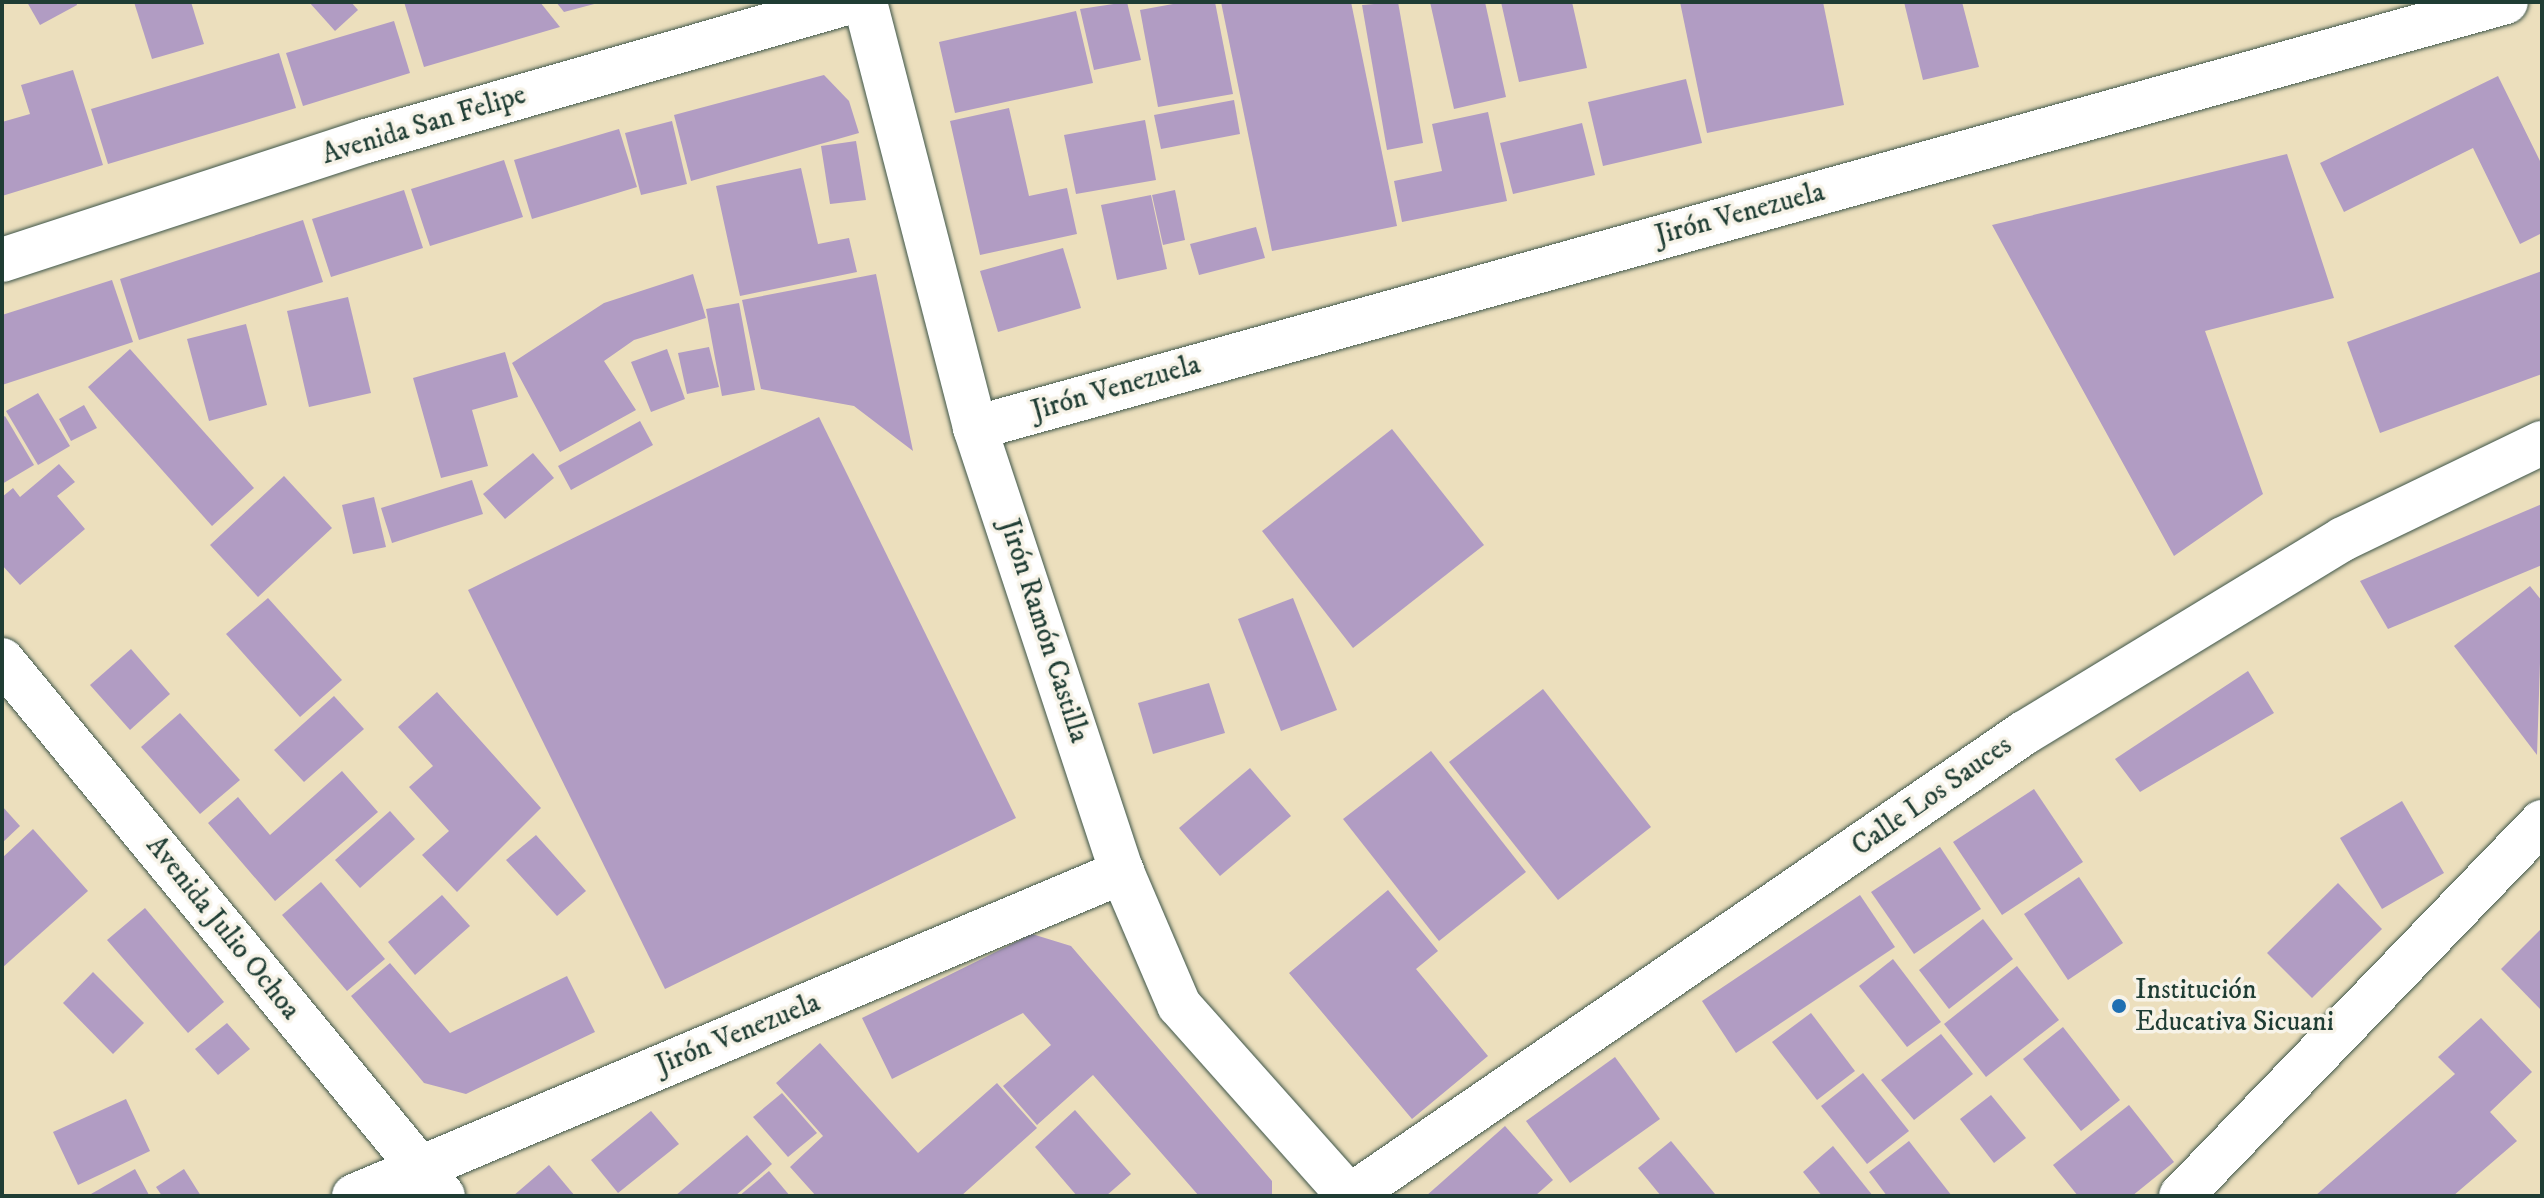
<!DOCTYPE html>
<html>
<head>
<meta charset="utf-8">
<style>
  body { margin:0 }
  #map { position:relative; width:2544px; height:1198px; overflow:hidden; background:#ecdfbd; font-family:"IM FELL DW Pica",serif }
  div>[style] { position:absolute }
  .building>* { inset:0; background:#b19cc3 }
  .roads { filter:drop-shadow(0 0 2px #3e5549) drop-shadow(0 0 2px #3e5549) }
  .minor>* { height:44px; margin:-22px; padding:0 22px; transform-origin:22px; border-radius:22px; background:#fff }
  .dots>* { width:22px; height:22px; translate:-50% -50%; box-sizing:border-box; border:4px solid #f7f3e8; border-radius:50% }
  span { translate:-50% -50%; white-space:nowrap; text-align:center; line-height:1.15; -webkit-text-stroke:7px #f7f3e8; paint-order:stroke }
  .street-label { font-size:28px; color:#1f3d34 }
  .poi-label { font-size:28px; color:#1f3d34 }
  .left { translate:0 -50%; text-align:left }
  .frame { position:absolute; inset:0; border:4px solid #1f3d34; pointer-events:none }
</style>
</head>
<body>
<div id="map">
  <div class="building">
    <div style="clip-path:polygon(27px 2px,76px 2px,77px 5px,40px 25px)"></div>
    <div style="clip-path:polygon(134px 2px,191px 2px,204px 44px,152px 59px)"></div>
    <div style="clip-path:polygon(309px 2px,351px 2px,358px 10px,335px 31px)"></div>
    <div style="clip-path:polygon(404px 2px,540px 2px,560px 27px,424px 67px)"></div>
    <div style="clip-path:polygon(556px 2px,598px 2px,598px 3px,564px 12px)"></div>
    <div style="clip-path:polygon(1127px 2px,1141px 60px,1094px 70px,1080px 9px)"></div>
    <div style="clip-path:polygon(1184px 2px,1215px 2px,1233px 94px,1158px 107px,1140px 10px)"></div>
    <div style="clip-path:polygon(1221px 2px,1351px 2px,1397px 226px,1272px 251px)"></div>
    <div style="clip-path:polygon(1398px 2px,1423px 143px,1387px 150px,1362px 5px)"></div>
    <div style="clip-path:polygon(1430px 2px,1485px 2px,1506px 97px,1454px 109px)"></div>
    <div style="clip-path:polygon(1501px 2px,1572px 2px,1587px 68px,1519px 82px)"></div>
    <div style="clip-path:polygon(1680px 2px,1823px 2px,1844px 105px,1707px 133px)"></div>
    <div style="clip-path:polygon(1904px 2px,1962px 2px,1979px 67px,1923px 80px)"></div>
    <div style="clip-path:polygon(1076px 11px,1093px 83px,955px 113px,939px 42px)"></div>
    <div style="clip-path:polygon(394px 21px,410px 73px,303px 106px,286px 53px)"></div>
    <div style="clip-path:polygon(279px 53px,296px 108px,108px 164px,91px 109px)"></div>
    <div style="clip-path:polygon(73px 70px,103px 165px,2px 196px,2px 122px,30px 114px,21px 85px)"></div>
    <div style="clip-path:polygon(824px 75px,849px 101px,859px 133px,691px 181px,674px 115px)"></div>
    <div style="clip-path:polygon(2498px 76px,2542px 165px,2542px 233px,2520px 244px,2473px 148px,2344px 212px,2320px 163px)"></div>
    <div style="clip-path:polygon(1686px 79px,1702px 143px,1603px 166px,1588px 102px)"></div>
    <div style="clip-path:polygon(1234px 100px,1240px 134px,1161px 149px,1154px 115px)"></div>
    <div style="clip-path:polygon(1009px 108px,1029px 196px,1067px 188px,1077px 234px,980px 255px,950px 121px)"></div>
    <div style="clip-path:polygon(1488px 112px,1507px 201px,1402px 222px,1394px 181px,1442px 171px,1432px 124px)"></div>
    <div style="clip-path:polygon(1145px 120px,1156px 180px,1076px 194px,1064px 135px)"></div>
    <div style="clip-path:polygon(672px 121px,687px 184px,641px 195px,625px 133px)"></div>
    <div style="clip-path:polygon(1582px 123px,1595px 175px,1513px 194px,1500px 143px)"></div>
    <div style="clip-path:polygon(619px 129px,637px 187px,532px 219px,514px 160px)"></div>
    <div style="clip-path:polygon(856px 141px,866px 200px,830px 204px,821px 146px)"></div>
    <div style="clip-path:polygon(2287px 154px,2334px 298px,2205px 331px,2263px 494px,2174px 556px,1992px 225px)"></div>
    <div style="clip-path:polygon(504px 160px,523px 217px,430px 246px,411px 189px)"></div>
    <div style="clip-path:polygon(801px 168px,818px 244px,849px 238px,857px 272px,740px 296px,716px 186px)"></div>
    <div style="clip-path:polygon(404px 190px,423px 248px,331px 277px,312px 219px)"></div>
    <div style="clip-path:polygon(1175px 190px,1185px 240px,1163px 245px,1152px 195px)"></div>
    <div style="clip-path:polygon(1151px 195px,1167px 269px,1117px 280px,1101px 205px)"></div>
    <div style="clip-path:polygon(303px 220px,323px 282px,139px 340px,120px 279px)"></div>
    <div style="clip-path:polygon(1256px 227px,1265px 258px,1199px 275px,1190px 244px)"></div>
    <div style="clip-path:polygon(1063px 248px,1081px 308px,998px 332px,980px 271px)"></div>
    <div style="clip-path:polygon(2542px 271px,2542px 374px,2380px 433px,2347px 342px)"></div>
    <div style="clip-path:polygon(693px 274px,706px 318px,634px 340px,604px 361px,636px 410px,560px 452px,512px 363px,604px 303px)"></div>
    <div style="clip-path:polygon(876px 274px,913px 451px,854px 406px,761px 389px,742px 300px)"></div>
    <div style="clip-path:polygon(112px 280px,133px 342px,2px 385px,2px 315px)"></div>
    <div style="clip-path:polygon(348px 297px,371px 393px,309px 407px,287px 311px)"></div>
    <div style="clip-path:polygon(739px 303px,755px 390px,722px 396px,706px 309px)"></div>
    <div style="clip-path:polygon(246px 324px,267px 405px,209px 421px,187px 339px)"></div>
    <div style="clip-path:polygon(709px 347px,719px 387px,687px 394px,678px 353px)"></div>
    <div style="clip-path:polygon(130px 349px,254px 488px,212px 526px,88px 387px)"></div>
    <div style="clip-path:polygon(667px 349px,685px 399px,651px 412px,631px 362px)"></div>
    <div style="clip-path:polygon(505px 352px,518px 397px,472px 410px,488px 466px,441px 478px,413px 378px)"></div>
    <div style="clip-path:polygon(38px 393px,70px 446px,38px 465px,6px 411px)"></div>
    <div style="clip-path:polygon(84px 405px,97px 428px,71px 441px,59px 419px)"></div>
    <div style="clip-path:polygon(5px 416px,34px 465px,2px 484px,2px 418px)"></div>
    <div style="clip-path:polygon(819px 417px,1016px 818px,665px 989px,468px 590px)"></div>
    <div style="clip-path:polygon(640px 421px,653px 445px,571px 490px,558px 466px)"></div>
    <div style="clip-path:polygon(1392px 429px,1484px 545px,1353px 648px,1262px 531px)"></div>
    <div style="clip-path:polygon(533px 453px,554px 478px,505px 519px,483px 494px)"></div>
    <div style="clip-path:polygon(59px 464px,75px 482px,57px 496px,85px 529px,20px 585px,2px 565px,2px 497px,13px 488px,20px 497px)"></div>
    <div style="clip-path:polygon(284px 476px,332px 528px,258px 597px,210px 545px)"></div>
    <div style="clip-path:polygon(472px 480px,483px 514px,392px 543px,381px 508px)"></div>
    <div style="clip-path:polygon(374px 497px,386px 547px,353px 554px,342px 505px)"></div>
    <div style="clip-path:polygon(2542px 504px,2542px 565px,2388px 629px,2360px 581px)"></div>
    <div style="clip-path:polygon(2530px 586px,2542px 601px,2537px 755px,2454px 646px)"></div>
    <div style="clip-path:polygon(268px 598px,342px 680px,300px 717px,226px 634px)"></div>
    <div style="clip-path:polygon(1293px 598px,1337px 710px,1281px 731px,1238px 619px)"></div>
    <div style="clip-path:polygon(131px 649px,170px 694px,130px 730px,90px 685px)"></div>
    <div style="clip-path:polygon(2248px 671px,2274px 713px,2140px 792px,2115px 759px)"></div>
    <div style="clip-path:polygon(1209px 683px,1225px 733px,1153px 754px,1138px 703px)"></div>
    <div style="clip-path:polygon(1543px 689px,1651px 827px,1558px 900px,1449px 762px)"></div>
    <div style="clip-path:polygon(437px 692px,541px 808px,457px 892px,422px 855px,449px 831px,409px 787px,433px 766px,398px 727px)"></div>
    <div style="clip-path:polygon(334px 696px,364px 729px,304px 782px,274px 750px)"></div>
    <div style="clip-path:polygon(180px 713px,240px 780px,200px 814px,141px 747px)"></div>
    <div style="clip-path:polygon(1431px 751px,1526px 872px,1439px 941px,1343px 819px)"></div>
    <div style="clip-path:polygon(1250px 768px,1291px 816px,1220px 876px,1179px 828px)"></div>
    <div style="clip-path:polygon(342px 771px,378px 812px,275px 901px,208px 823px,238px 797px,270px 835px)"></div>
    <div style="clip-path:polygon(2034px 789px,2083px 862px,2002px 915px,1953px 842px)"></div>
    <div style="clip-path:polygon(2402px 801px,2444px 873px,2382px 909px,2340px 838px)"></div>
    <div style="clip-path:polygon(2px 806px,20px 826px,2px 843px)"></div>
    <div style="clip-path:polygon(390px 811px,415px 839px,360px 888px,335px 860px)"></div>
    <div style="clip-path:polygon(33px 829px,88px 891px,2px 968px,2px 858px)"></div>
    <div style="clip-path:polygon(536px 835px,586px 891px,557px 916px,506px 860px)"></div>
    <div style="clip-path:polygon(1940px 847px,1981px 909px,1914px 954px,1871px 892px)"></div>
    <div style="clip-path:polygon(2079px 877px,2123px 943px,2068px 980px,2024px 914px)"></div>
    <div style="clip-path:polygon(321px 882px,385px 959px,347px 991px,282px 915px)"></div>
    <div style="clip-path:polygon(2338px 883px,2382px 929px,2312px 998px,2267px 953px)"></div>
    <div style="clip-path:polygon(1388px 890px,1438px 951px,1416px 969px,1488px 1056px,1412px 1119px,1289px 973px)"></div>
    <div style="clip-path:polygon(442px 895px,470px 926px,415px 975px,388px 942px)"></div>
    <div style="clip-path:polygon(1860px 895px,1895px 947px,1736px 1053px,1702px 1001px)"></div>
    <div style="clip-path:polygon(145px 908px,224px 1002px,188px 1033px,107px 940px)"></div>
    <div style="clip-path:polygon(1983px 919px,2013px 959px,1949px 1009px,1919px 970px)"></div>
    <div style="clip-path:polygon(2542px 928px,2542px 1011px,2501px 969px)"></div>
    <div style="clip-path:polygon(1032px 934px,1071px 946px,1272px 1181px,1272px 1196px,1199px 1196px,1093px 1075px,1037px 1125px,1003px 1086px,1051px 1045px,1023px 1013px,892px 1079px,862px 1018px)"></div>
    <div style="clip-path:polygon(1893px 959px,1941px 1022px,1907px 1047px,1859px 986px)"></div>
    <div style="clip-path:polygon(390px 963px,450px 1033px,567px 976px,595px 1032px,466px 1094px,424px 1083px,351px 996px)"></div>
    <div style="clip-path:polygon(2017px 966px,2059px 1020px,1986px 1077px,1944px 1024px)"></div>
    <div style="clip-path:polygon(93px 972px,144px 1023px,113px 1054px,63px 1003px)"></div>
    <div style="clip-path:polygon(1811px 1013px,1855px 1071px,1817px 1100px,1772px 1042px)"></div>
    <div style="clip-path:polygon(2481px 1018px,2532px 1072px,2490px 1112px,2517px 1141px,2453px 1196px,2315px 1196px,2455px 1074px,2438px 1057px)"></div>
    <div style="clip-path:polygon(227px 1023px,250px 1049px,218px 1075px,195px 1049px)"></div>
    <div style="clip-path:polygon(2063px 1027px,2120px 1100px,2081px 1131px,2023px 1059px)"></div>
    <div style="clip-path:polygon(1941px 1034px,1973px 1074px,1914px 1120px,1881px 1080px)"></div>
    <div style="clip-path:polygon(820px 1043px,918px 1153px,997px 1083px,1037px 1128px,961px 1196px,816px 1196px,790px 1167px,823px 1136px,776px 1083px)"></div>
    <div style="clip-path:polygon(1615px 1057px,1660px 1119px,1570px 1183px,1526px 1121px)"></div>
    <div style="clip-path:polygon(1863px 1073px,1909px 1131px,1867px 1164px,1821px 1106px)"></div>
    <div style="clip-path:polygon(782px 1093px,817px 1133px,788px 1157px,753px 1117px)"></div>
    <div style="clip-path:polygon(1991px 1095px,2026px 1138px,1994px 1163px,1960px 1119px)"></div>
    <div style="clip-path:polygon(126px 1099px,150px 1151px,78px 1185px,53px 1132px)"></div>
    <div style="clip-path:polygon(2129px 1105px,2174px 1162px,2132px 1196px,2078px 1196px,2053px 1165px)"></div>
    <div style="clip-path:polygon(1075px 1110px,1131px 1174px,1106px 1196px,1077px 1196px,1035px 1147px)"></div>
    <div style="clip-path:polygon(651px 1111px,679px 1144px,618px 1193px,591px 1160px)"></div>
    <div style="clip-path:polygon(1505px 1126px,1553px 1180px,1535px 1196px,1426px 1196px)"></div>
    <div style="clip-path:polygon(747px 1135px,772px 1164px,735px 1196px,675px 1196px)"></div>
    <div style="clip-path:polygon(1671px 1141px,1715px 1194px,1712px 1196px,1661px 1196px,1638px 1168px)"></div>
    <div style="clip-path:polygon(1909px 1141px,1952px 1196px,1887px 1196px,1869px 1172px)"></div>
    <div style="clip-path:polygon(1833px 1146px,1873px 1196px,1822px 1196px,1803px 1172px)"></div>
    <div style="clip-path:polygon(549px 1165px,575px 1196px,513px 1196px)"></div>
    <div style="clip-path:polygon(135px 1169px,149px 1195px,92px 1196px,91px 1194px)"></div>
    <div style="clip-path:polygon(184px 1169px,201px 1196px,162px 1196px,156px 1187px)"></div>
    <div style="clip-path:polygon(769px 1171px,790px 1196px,739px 1196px)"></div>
  </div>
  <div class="roads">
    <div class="minor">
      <div style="left:865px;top:2px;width:440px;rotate:75.5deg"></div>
      <div style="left:975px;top:428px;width:468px;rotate:71.7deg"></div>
      <div style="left:1122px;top:872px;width:145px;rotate:66.8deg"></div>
      <div style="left:1179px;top:1005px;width:256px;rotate:48.3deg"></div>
      <div style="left:2px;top:260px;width:383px;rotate:-18.1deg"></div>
      <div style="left:366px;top:141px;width:504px;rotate:-16.02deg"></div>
      <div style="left:975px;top:428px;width:1589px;rotate:-15.55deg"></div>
      <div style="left:2px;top:660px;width:694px;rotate:50.55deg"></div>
      <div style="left:354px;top:1196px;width:834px;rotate:-22.87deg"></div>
      <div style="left:1350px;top:1196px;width:818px;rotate:-34.49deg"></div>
      <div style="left:2024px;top:733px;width:373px;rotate:-31.3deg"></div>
      <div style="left:2343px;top:539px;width:221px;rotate:-25.8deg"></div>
      <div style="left:2181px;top:1196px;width:520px;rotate:-46.01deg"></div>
    </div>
  </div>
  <div class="dots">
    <div style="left:2119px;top:1006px;background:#1f6fb2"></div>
  </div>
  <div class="street-label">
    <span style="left:424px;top:125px;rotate:-17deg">Avenida San Felipe</span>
    <span style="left:1740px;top:214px;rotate:-15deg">Jirón Venezuela</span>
    <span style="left:1116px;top:388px;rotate:-16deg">Jirón Venezuela</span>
    <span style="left:1044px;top:631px;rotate:72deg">Jirón Ramón Castilla</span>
    <span style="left:1932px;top:796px;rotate:-35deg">Calle Los Sauces</span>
    <span style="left:223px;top:928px;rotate:51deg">Avenida Julio Ochoa</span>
    <span style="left:738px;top:1034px;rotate:-22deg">Jirón Venezuela</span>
  </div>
  <div class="poi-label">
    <span class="left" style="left:2135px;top:1006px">Institución<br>Educativa Sicuani</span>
  </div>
  <div class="frame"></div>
</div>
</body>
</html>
